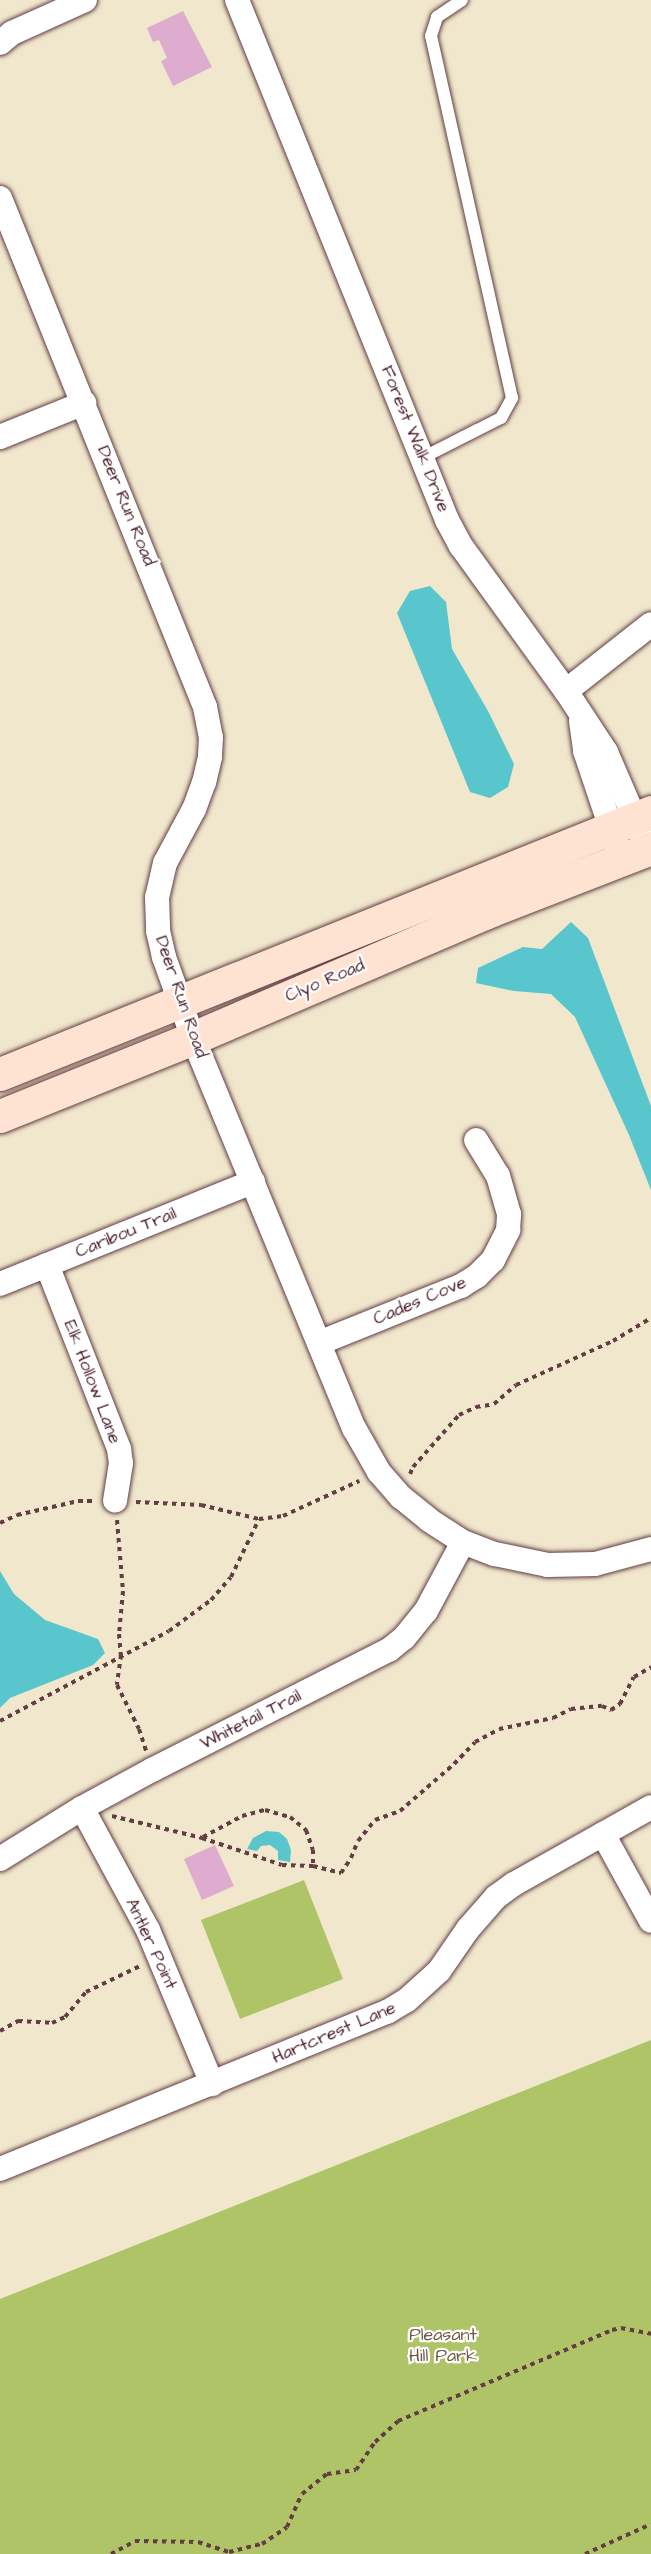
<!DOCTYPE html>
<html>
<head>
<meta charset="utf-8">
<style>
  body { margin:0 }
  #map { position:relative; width:651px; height:2554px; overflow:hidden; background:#f0e7cd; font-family:"Architects Daughter",sans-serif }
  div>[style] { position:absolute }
  .green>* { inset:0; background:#afc367 }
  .water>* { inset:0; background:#58c6cc }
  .building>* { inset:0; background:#ddacce }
  .path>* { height:4px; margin-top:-2px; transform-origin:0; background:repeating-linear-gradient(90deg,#633d43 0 4.5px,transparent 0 9px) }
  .roads { filter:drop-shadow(0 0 2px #633d43) drop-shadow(0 0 2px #633d43) }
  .lane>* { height:12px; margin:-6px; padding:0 6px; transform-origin:6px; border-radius:6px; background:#fff }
  .street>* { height:24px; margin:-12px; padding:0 12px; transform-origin:12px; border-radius:12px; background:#fff }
  .secondary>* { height:33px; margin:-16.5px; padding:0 16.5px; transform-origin:16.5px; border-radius:16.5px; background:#fee3d2 }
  span { translate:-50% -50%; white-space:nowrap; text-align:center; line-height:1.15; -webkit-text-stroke:4.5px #fff; paint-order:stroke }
  .street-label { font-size:18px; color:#4a1f2b }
  .park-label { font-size:18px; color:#6d5840 }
</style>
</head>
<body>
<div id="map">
  <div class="green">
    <div style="clip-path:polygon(304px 1880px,343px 1979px,240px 2019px,201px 1920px)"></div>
    <div style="clip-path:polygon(651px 2040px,651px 2554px,0 2554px,0 2299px)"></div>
  </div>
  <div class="water">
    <div style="clip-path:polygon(430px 586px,446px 602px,452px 649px,488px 711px,514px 764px,508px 787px,490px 798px,470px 792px,397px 613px,410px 591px)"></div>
    <div style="clip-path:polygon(571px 922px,588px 938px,651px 1106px,651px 1190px,629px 1135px,575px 1017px,551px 994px,514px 991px,476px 983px,478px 968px,523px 947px,542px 949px)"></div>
    <div style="clip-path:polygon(0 1571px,14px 1594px,45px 1620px,98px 1639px,105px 1653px,93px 1665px,10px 1698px,0 1708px)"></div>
    <div style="clip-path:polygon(266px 1831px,279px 1832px,287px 1839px,291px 1850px,290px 1862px,278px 1860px,278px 1851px,270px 1845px,261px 1846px,257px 1851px,247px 1849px,253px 1838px)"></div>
  </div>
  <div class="building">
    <div style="clip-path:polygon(183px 11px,212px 67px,173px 86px,161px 61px,167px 58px,159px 40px,153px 42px,147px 28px)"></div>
    <div style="clip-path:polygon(215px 1845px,234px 1886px,202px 1900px,184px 1859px)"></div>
  </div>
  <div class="path">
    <div style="left:410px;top:1474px;width:8px;rotate:-67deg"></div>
    <div style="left:413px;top:1467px;width:69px;rotate:-48.5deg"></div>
    <div style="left:459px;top:1415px;width:19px;rotate:-25deg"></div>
    <div style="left:476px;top:1407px;width:18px;rotate:-9deg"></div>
    <div style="left:494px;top:1404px;width:29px;rotate:-41deg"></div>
    <div style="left:516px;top:1385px;width:107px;rotate:-24.4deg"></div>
    <div style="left:613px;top:1341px;width:44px;rotate:-31.2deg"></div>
    <div style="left:136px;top:1502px;width:65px;rotate:2.6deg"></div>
    <div style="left:201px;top:1505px;width:60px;rotate:13.6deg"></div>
    <div style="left:259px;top:1519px;width:24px;rotate:-7deg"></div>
    <div style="left:283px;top:1516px;width:84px;rotate:-24.7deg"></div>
    <div style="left:117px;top:1520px;width:71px;rotate:85.2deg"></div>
    <div style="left:123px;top:1591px;width:43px;rotate:95.3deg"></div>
    <div style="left:119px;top:1634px;width:21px;rotate:85deg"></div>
    <div style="left:121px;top:1655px;width:30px;rotate:98deg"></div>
    <div style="left:117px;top:1685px;width:49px;rotate:63.4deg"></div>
    <div style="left:139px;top:1729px;width:23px;rotate:72deg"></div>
    <div style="left:0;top:1523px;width:19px;rotate:-25deg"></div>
    <div style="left:17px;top:1515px;width:63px;rotate:-12.9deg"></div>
    <div style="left:78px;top:1501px;width:17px"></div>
    <div style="left:0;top:1721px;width:191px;rotate:-28deg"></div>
    <div style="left:169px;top:1631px;width:52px;rotate:-36.4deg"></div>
    <div style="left:211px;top:1600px;width:30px;rotate:-49deg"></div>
    <div style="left:231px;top:1577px;width:64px;rotate:-64.2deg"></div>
    <div style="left:112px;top:1816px;width:93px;rotate:13.7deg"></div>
    <div style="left:202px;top:1838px;width:84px;rotate:18.6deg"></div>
    <div style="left:282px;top:1865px;width:31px;rotate:2deg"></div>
    <div style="left:313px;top:1866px;width:29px;rotate:14deg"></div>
    <div style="left:341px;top:1873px;width:18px;rotate:-56deg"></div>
    <div style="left:351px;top:1858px;width:18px;rotate:-68deg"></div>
    <div style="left:358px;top:1841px;width:27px;rotate:-51deg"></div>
    <div style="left:375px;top:1820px;width:27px;rotate:-20deg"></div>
    <div style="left:400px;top:1811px;width:72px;rotate:-41deg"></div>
    <div style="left:454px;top:1764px;width:30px;rotate:-46deg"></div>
    <div style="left:475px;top:1742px;width:27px;rotate:-28deg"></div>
    <div style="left:499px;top:1729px;width:55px;rotate:-11.5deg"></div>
    <div style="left:553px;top:1718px;width:20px;rotate:-27deg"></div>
    <div style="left:571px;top:1709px;width:31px;rotate:-6deg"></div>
    <div style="left:602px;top:1706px;width:10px;rotate:24deg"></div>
    <div style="left:611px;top:1710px;width:11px;rotate:-34deg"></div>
    <div style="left:620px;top:1704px;width:30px;rotate:-63deg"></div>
    <div style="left:634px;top:1677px;width:20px;rotate:-30deg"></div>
    <div style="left:203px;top:1837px;width:44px;rotate:-28.3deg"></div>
    <div style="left:242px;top:1816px;width:24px;rotate:-15deg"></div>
    <div style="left:265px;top:1810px;width:26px;rotate:16deg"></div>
    <div style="left:290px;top:1817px;width:21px;rotate:39deg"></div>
    <div style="left:306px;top:1830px;width:21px;rotate:71deg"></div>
    <div style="left:313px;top:1850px;width:16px;rotate:90deg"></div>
    <div style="left:0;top:2031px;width:21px;rotate:-29deg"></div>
    <div style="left:18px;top:2021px;width:34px;rotate:3deg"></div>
    <div style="left:52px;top:2023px;width:14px;rotate:-25deg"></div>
    <div style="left:65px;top:2017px;width:33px;rotate:-50deg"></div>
    <div style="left:86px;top:1992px;width:62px;rotate:-25.7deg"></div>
    <div style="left:111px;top:2554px;width:27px;rotate:-28deg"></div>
    <div style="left:135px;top:2541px;width:63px;rotate:0.9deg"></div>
    <div style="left:198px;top:2542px;width:33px;rotate:18deg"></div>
    <div style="left:229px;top:2552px;width:34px;rotate:-14deg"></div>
    <div style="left:262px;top:2544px;width:30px;rotate:-34deg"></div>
    <div style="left:287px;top:2527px;width:36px;rotate:-66deg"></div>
    <div style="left:302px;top:2494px;width:32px;rotate:-39deg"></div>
    <div style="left:327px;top:2474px;width:29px;rotate:-8deg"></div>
    <div style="left:356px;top:2470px;width:34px;rotate:-56deg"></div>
    <div style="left:375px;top:2442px;width:31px;rotate:-42deg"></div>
    <div style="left:398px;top:2421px;width:233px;rotate:-23deg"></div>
    <div style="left:612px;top:2330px;width:9px;rotate:-13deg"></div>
    <div style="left:621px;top:2328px;width:31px;rotate:11deg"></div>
    <div style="left:585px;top:2554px;width:72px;rotate:-24.4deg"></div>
  </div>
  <div class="roads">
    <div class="lane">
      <div style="left:422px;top:458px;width:89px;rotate:-26.9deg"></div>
      <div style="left:501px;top:418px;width:23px;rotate:-61deg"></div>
      <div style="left:512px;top:398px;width:371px;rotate:-102.6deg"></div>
      <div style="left:431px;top:36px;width:20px;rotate:-72deg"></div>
      <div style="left:437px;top:17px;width:30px;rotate:-34deg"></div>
    </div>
    <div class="street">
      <div style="left:237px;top:0;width:561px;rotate:68.01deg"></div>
      <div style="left:447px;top:520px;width:30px;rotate:62deg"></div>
      <div style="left:461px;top:546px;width:179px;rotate:54.1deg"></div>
      <div style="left:566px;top:691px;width:73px;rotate:56.7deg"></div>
      <div style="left:606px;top:752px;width:88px;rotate:66.6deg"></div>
      <div style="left:0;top:43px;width:16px;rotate:-40deg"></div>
      <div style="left:12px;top:33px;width:80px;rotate:-24.3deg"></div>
      <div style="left:0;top:198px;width:549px;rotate:68.06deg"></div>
      <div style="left:205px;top:707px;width:31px;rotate:79deg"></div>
      <div style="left:211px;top:737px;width:20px;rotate:93deg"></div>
      <div style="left:210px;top:757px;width:26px;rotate:103deg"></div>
      <div style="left:204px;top:782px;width:29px;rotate:110deg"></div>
      <div style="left:194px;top:809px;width:61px;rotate:118.2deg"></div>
      <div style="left:165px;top:863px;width:35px;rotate:103deg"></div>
      <div style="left:157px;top:897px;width:34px;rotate:88deg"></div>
      <div style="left:158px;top:931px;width:27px;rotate:77deg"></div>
      <div style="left:164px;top:957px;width:86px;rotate:70.3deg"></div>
      <div style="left:193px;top:1038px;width:422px;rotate:67.6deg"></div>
      <div style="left:354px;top:1428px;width:51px;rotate:60.4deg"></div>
      <div style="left:379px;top:1472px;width:33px;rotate:49deg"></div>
      <div style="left:401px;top:1497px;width:36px;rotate:39deg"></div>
      <div style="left:429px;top:1520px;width:40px;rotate:32.9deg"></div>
      <div style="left:463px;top:1542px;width:34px;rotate:21deg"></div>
      <div style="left:495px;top:1554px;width:54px;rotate:11.7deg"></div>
      <div style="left:548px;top:1565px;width:47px;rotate:-1.2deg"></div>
      <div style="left:595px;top:1564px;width:58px;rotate:-15deg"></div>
      <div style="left:0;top:437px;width:91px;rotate:-22deg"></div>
      <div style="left:566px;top:691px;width:108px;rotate:-38.2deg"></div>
      <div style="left:581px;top:721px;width:30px;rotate:82deg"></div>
      <div style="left:585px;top:751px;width:97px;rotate:71.4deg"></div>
      <div style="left:47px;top:1265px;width:198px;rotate:68.6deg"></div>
      <div style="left:119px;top:1449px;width:14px;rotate:82deg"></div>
      <div style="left:121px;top:1463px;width:38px;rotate:99deg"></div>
      <div style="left:0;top:1284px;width:273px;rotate:-22deg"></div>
      <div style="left:319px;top:1343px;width:153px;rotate:-21.9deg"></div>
      <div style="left:461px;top:1286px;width:19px;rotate:-32deg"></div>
      <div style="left:477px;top:1276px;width:23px;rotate:-45deg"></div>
      <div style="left:493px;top:1260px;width:34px;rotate:-63deg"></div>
      <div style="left:508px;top:1230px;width:16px;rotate:-86deg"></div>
      <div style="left:509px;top:1214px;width:40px;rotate:-106deg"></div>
      <div style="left:498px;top:1176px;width:42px;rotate:-121.4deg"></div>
      <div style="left:82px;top:1808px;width:139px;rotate:61.6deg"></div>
      <div style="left:148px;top:1930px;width:167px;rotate:67.4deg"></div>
      <div style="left:603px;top:1834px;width:99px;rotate:61.1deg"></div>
      <div style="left:0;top:1859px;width:97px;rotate:-31.9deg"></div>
      <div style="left:82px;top:1808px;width:80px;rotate:-28.5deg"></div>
      <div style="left:152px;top:1770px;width:266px;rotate:-26.9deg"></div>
      <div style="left:389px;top:1650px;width:19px;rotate:-39deg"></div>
      <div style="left:404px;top:1638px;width:35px;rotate:-51deg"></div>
      <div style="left:426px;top:1611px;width:78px;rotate:-61.8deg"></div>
      <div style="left:0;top:2169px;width:418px;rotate:-22.1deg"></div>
      <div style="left:387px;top:2012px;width:23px;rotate:-31deg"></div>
      <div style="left:407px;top:2000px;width:43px;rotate:-42.2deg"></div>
      <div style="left:439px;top:1971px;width:51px;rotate:-55.4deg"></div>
      <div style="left:468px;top:1929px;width:43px;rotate:-48.8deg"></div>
      <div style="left:496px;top:1897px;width:22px;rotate:-36deg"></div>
      <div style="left:514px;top:1884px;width:157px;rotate:-29.3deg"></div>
    </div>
    <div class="secondary">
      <div style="left:0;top:1074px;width:702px;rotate:-21.92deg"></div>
      <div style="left:0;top:1116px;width:208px;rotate:-22deg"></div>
      <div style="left:193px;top:1038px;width:325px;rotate:-23.2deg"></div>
      <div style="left:492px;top:910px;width:171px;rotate:-21.3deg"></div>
    </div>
  </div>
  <div class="street-label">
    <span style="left:415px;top:439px;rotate:68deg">Forest Walk Drive</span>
    <span style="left:126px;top:506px;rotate:68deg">Deer Run Road</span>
    <span style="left:325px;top:981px;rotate:-23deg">Clyo Road</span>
    <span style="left:181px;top:997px;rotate:71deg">Deer Run Road</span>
    <span style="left:126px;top:1233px;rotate:-22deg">Caribou Trail</span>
    <span style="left:420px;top:1301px;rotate:-23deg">Cades Cove</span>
    <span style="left:92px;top:1382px;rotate:69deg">Elk Hollow Lane</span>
    <span style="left:251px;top:1720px;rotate:-27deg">Whitetail Trail</span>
    <span style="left:151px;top:1944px;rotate:65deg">Antler Point</span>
    <span style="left:334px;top:2033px;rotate:-23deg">Hartcrest Lane</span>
  </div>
  <div class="park-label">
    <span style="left:443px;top:2346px">Pleasant<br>Hill Park</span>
  </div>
</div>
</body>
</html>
